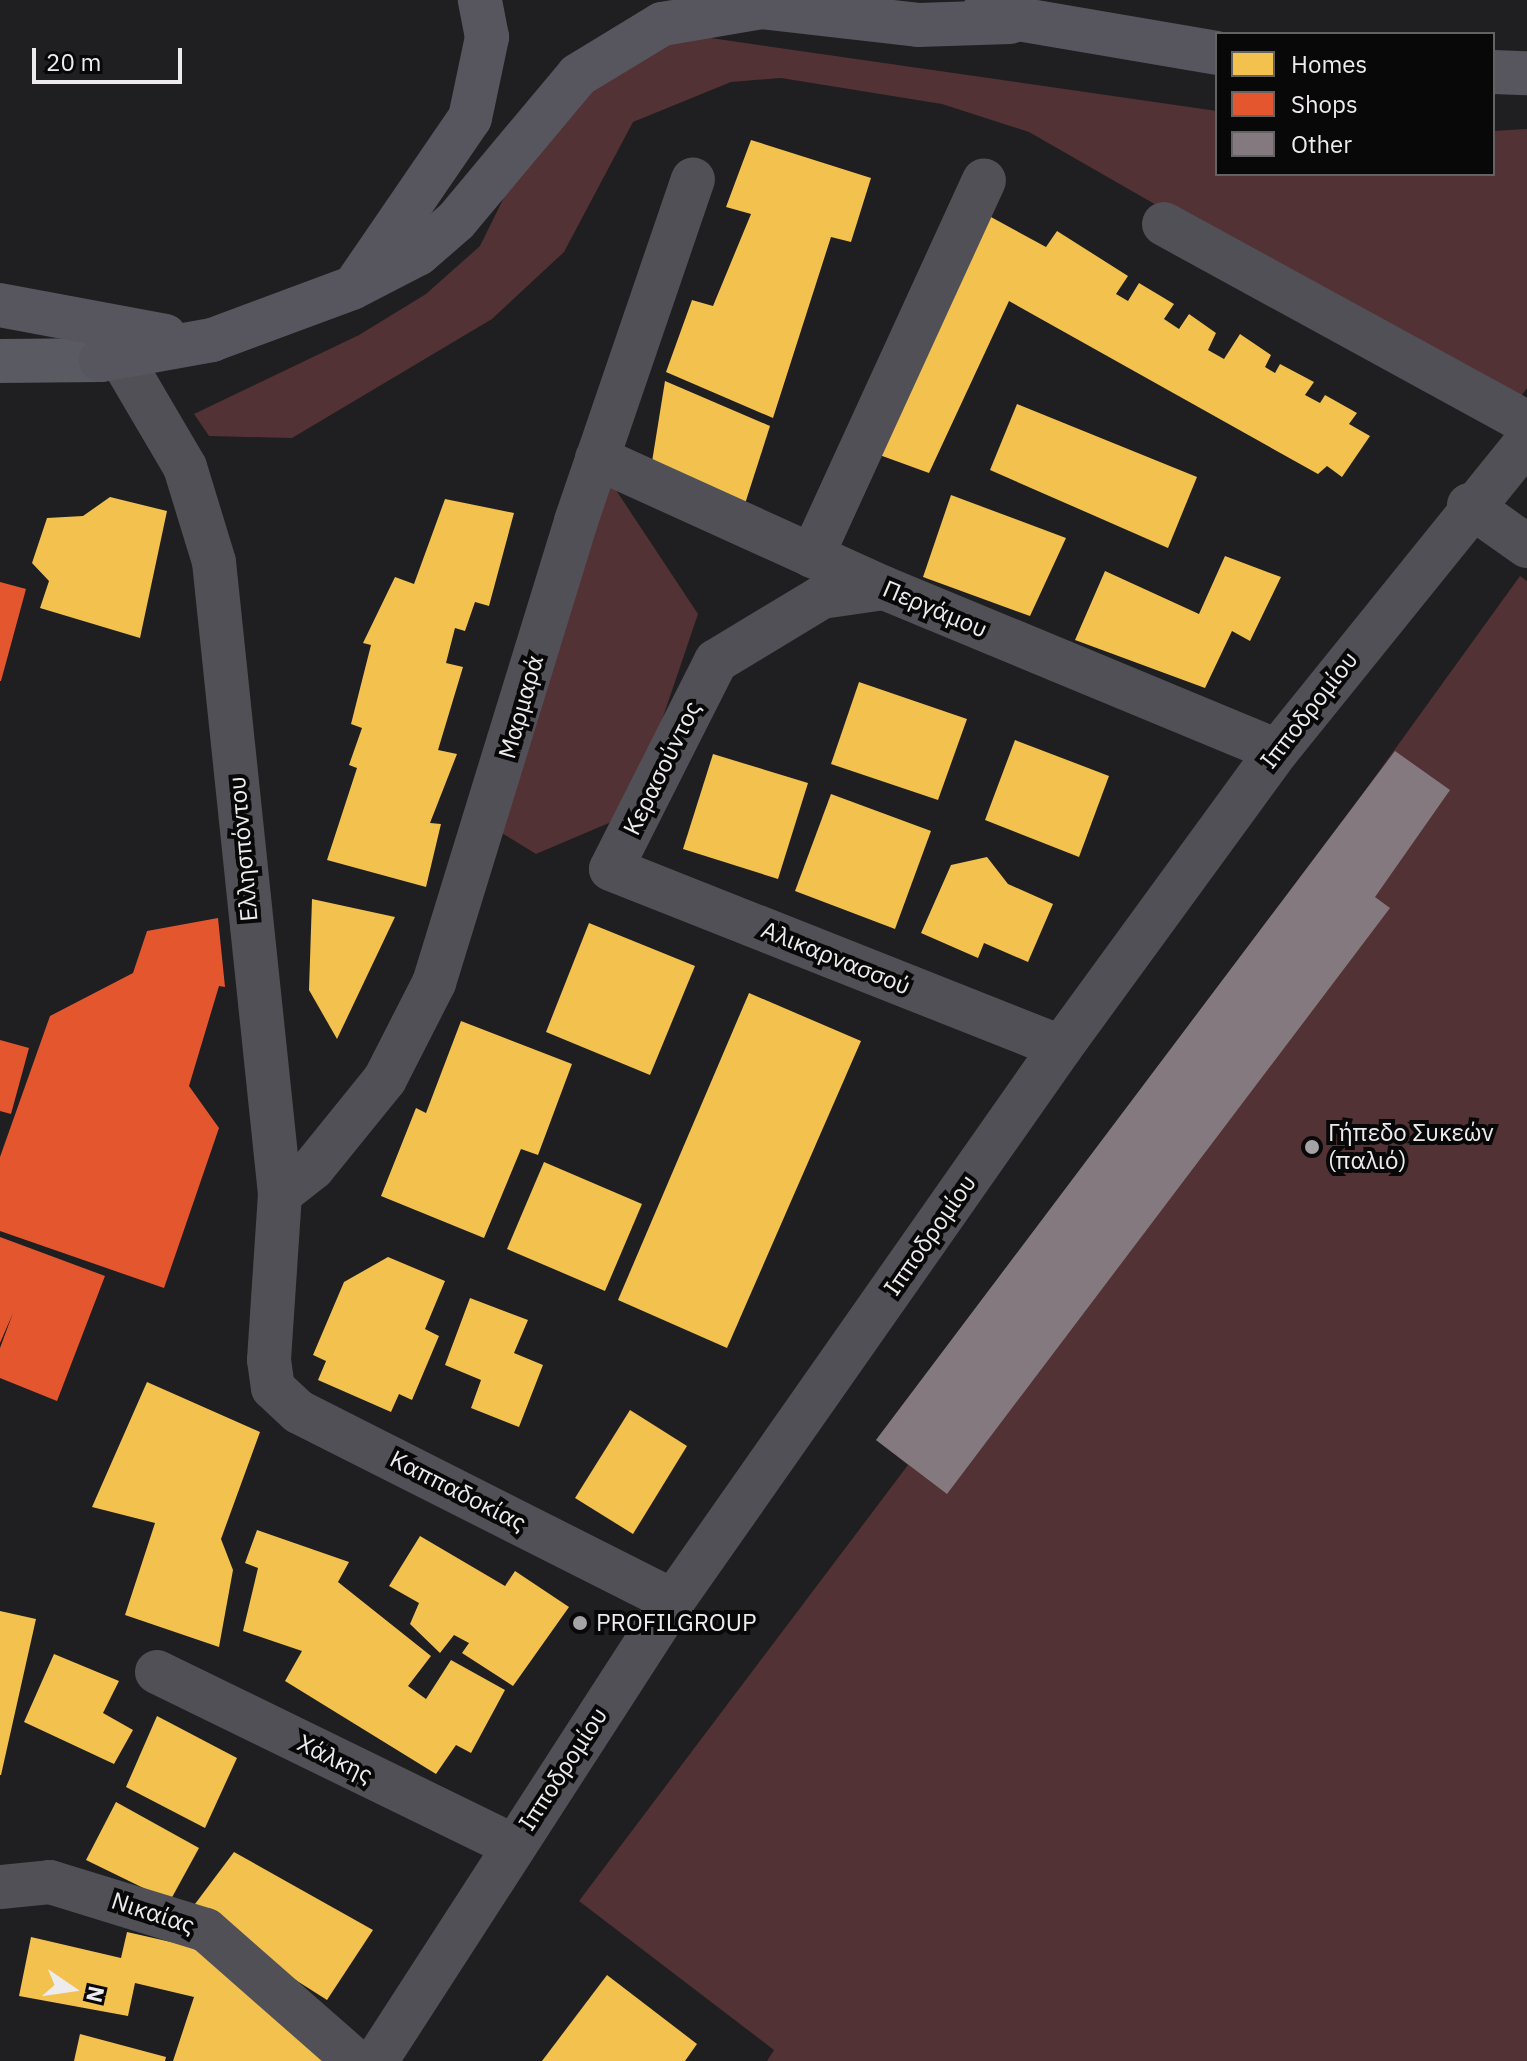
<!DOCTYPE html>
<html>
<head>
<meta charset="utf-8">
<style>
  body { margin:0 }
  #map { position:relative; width:1527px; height:2061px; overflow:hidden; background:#1f1e20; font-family:"IBM Plex Sans",sans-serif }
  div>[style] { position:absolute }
  .green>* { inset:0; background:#523234 }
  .homes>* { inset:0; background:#f2c14e }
  .shops>* { inset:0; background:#e4572e }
  .building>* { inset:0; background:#857980 }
  .minor>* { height:44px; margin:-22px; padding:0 22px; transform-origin:22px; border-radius:22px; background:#515057 }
  .major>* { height:44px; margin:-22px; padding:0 22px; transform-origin:22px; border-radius:22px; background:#5a5a62 }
  .highway>* { height:44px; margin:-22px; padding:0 22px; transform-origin:22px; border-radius:22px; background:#57565f }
  .dots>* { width:22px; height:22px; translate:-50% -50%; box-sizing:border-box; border:4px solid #090809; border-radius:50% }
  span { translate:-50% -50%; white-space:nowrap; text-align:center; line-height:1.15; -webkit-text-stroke:8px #090809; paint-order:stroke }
  .street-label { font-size:24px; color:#edebed }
  .poi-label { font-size:24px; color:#edebed }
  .left { translate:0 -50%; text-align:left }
  .legend { position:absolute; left:1215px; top:32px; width:280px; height:144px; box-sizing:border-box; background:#090809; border:2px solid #646364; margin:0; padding:10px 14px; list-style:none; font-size:24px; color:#edebed }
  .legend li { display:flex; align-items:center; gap:16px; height:40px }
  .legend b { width:40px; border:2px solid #646364 }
  .north { position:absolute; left:32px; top:1949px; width:80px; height:80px; -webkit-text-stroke:6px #090809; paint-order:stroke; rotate:103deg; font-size:22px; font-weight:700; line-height:32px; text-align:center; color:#edebed }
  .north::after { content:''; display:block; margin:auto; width:28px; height:36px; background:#edebed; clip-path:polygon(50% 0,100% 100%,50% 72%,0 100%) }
  .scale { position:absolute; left:32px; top:48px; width:150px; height:36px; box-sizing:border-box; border:4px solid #edebed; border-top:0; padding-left:10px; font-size:24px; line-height:28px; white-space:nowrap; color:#edebed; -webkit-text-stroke:6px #090809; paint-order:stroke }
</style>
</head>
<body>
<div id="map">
  <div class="green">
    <div style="clip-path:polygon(697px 36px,1217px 111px,1217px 174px,1493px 174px,1493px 131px,1527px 129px,1527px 388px,1512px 409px,1029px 132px,942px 104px,781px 78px,731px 82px,633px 122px,564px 252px,492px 319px,292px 438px,209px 436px,194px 414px,359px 335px,426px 294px,480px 246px,517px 171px,583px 96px,638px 55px)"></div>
    <div style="clip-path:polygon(608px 478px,698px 614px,630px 814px,536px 854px,492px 827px)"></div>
    <div style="clip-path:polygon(1520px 576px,1527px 581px,1527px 2061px,767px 2061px,774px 2050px,579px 1901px,908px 1465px,876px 1440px,1320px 853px)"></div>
  </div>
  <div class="homes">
    <div style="clip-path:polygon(751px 140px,871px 178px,851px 242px,831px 237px,773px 418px,666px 372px,692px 300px,713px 306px,751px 214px,726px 207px)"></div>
    <div style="clip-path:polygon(980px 211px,1046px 247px,1057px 231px,1128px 276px,1116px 294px,1128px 301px,1139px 283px,1174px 304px,1164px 319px,1179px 329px,1189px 314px,1216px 333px,1208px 350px,1224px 359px,1240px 334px,1271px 355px,1265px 367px,1275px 373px,1280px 364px,1314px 382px,1305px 395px,1320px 403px,1325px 395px,1357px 413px,1349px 424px,1370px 436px,1342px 477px,1327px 466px,1318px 474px,1009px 301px,929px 473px,863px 449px)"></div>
    <div style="clip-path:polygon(665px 381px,770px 426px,743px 510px,651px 468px)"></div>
    <div style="clip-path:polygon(1017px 404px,1197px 477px,1168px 548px,990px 470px)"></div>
    <div style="clip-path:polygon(951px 495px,1066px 538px,1030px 616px,923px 577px)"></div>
    <div style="clip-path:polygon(110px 497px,167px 511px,140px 638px,40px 608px,49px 581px,32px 563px,47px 518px,83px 516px)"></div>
    <div style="clip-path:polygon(445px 499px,514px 513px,489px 606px,475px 602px,465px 631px,455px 628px,446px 663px,463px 667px,438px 750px,457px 754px,430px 823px,441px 824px,426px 887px,327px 860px,357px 768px,349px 765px,362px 728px,351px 724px,371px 645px,363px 643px,395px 577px,414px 584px)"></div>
    <div style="clip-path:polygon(1225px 556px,1281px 577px,1250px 641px,1232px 631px,1205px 688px,1075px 640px,1105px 571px,1199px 614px)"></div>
    <div style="clip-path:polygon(859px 682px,967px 719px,938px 800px,831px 764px)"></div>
    <div style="clip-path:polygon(1015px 740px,1109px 776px,1079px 857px,985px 820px)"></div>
    <div style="clip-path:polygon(713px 754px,808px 783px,778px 879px,683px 849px)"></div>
    <div style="clip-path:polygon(831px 794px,931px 831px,895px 929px,795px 891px)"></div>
    <div style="clip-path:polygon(987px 857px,1008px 884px,1053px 904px,1028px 962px,984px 943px,978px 958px,921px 933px,951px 865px)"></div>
    <div style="clip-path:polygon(312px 899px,395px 917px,337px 1039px,309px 990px)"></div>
    <div style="clip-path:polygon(589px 923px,695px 966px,650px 1075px,546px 1032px)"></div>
    <div style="clip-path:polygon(749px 993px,861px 1041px,727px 1348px,618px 1300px)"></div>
    <div style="clip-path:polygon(461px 1021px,572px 1064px,538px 1155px,521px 1149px,484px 1238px,381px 1196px,416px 1108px,426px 1113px)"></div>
    <div style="clip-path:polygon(544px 1162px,642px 1204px,605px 1291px,507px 1249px)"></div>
    <div style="clip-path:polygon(388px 1257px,445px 1281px,425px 1329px,439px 1336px,412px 1400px,399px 1394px,391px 1412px,318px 1380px,326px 1361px,313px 1355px,344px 1282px)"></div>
    <div style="clip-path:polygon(470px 1298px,528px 1320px,514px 1353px,543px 1365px,519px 1427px,471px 1408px,481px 1380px,445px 1365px)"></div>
    <div style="clip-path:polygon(147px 1382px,260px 1432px,221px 1539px,233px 1570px,219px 1647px,125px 1615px,155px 1523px,92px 1507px)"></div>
    <div style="clip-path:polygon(630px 1410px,687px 1446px,633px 1534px,575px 1498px)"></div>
    <div style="clip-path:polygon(257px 1530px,349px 1562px,338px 1582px,431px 1656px,408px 1686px,426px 1699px,451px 1660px,505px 1690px,471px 1753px,456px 1745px,436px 1774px,285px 1681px,302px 1651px,243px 1631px,258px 1568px,245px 1563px)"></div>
    <div style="clip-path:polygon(420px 1536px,505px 1586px,515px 1571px,569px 1607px,513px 1686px,462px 1653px,469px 1643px,454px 1635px,440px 1653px,410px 1624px,419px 1603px,389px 1586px)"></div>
    <div style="clip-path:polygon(0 1611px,36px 1619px,1px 1775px,0 1775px)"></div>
    <div style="clip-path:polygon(54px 1654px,119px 1681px,103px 1713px,133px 1730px,114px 1764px,24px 1722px)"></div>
    <div style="clip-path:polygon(157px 1716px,237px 1758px,205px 1828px,126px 1787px)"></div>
    <div style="clip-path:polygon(116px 1802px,199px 1848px,170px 1901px,86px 1860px)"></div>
    <div style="clip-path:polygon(234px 1852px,373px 1930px,327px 2000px,189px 1912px)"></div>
    <div style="clip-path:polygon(127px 1932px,193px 1947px,344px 2061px,173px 2061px,194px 1997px,135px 1983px,128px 2016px,19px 1996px,31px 1937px,121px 1958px)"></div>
    <div style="clip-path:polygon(607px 1975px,697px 2044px,685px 2061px,542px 2061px)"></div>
    <div style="clip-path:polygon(80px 2034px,166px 2057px,165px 2061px,74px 2061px)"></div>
  </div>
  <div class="shops">
    <div style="clip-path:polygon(0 582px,26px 589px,1px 681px,0 681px)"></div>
    <div style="clip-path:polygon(218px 918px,225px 987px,219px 986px,189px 1086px,219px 1128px,164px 1288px,0 1231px,0 1157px,50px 1016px,133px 973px,147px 931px)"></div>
    <div style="clip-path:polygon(0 1040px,29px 1048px,11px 1114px,0 1111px)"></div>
    <div style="clip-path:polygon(0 1237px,105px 1276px,57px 1401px,0 1378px,0 1348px,13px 1313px,0 1343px)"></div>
  </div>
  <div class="building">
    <div style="clip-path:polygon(1395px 751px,1450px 790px,1375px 897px,1390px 908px,947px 1494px,876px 1440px)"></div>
  </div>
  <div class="minor">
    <div style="left:1164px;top:224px;width:414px;rotate:28.7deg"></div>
    <div style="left:121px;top:358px;width:126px;rotate:59.6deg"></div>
    <div style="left:185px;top:467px;width:99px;rotate:73deg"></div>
    <div style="left:214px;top:562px;width:635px;rotate:84.04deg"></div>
    <div style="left:280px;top:1194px;width:166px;rotate:93.8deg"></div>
    <div style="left:269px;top:1360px;width:28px;rotate:82deg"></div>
    <div style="left:273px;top:1388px;width:35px;rotate:43deg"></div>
    <div style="left:299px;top:1412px;width:419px;rotate:26.8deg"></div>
    <div style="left:597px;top:458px;width:315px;rotate:24.4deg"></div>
    <div style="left:884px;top:588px;width:425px;rotate:22.5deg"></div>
    <div style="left:1469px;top:505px;width:71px;rotate:35.3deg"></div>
    <div style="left:812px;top:556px;width:413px;rotate:-65.4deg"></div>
    <div style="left:884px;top:588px;width:63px;rotate:171.7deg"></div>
    <div style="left:822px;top:597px;width:124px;rotate:148.9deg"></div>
    <div style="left:716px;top:661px;width:233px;rotate:116.8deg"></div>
    <div style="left:611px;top:869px;width:484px;rotate:21.6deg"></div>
    <div style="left:280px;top:1194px;width:42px;rotate:-38.2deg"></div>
    <div style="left:313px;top:1168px;width:114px;rotate:-51deg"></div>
    <div style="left:385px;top:1079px;width:108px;rotate:-63deg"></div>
    <div style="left:434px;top:983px;width:483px;rotate:-72.9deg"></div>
    <div style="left:576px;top:521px;width:361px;rotate:-71.1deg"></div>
    <div style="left:157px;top:1672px;width:396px;rotate:26deg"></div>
    <div style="left:0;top:1887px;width:50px;rotate:-5.7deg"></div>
    <div style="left:50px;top:1882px;width:163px;rotate:17.1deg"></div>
    <div style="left:206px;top:1930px;width:198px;rotate:41.3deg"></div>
    <div style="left:376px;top:2061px;width:548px;rotate:-57.15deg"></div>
    <div style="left:673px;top:1601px;width:676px;rotate:-54.99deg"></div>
    <div style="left:1061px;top:1047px;width:366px;rotate:-53.9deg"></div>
    <div style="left:1277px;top:751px;width:398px;rotate:-51.1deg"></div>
  </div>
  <div class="major">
    <div style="left:0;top:361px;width:101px;rotate:-0.6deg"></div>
  </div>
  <div class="highway">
    <div style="left:983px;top:13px;width:237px;rotate:9.7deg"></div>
    <div style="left:1493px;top:72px;width:34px;rotate:2deg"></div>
    <div style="left:359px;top:280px;width:196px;rotate:-55.6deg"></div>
    <div style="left:470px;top:118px;width:83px;rotate:-78.1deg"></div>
    <div style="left:487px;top:37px;width:38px;rotate:-101deg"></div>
    <div style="left:0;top:305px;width:168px;rotate:10.6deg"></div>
    <div style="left:101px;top:360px;width:113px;rotate:-10.2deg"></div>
    <div style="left:212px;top:340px;width:149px;rotate:-20.4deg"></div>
    <div style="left:352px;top:288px;width:74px;rotate:-27.3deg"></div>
    <div style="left:418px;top:254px;width:50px;rotate:-41deg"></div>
    <div style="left:456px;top:221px;width:190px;rotate:-50.1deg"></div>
    <div style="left:578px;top:75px;width:98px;rotate:-31.3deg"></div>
    <div style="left:662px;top:24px;width:100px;rotate:-9.7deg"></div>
    <div style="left:761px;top:7px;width:158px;rotate:6.5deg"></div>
    <div style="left:918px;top:25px;width:92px;rotate:-1.9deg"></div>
  </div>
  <div class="dots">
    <div style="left:1312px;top:1147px;background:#a5a3a5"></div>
    <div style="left:580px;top:1623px;background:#a5a3a5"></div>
  </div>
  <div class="street-label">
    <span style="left:935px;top:609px;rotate:23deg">Περγάμου</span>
    <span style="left:521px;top:707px;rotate:-74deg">Μαρμαρά</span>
    <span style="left:1309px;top:710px;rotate:-52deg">Ιπποδρομίου</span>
    <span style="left:662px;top:768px;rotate:-64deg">Κερασούντος</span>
    <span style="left:243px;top:849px;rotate:-95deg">Ελλησπόντου</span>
    <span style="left:836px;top:958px;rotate:22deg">Αλικαρνασσού</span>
    <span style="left:930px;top:1235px;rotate:-55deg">Ιπποδρομίου</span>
    <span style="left:458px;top:1491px;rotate:27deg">Καππαδοκίας</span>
    <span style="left:335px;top:1759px;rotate:26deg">Χάλκης</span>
    <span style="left:563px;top:1769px;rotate:-57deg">Ιπποδρομίου</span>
    <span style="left:153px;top:1913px;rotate:18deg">Νικαίας</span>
  </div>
  <div class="poi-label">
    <span class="left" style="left:1328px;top:1147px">Γήπεδο Συκεών<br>(παλιό)</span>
    <span class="left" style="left:596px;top:1623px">PROFILGROUP</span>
  </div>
  <ul class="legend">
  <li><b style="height:22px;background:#f2c14e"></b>Homes</li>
  <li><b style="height:22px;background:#e4572e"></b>Shops</li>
  <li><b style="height:22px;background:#857980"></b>Other</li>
  </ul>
  <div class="north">N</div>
  <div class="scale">20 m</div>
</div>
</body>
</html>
